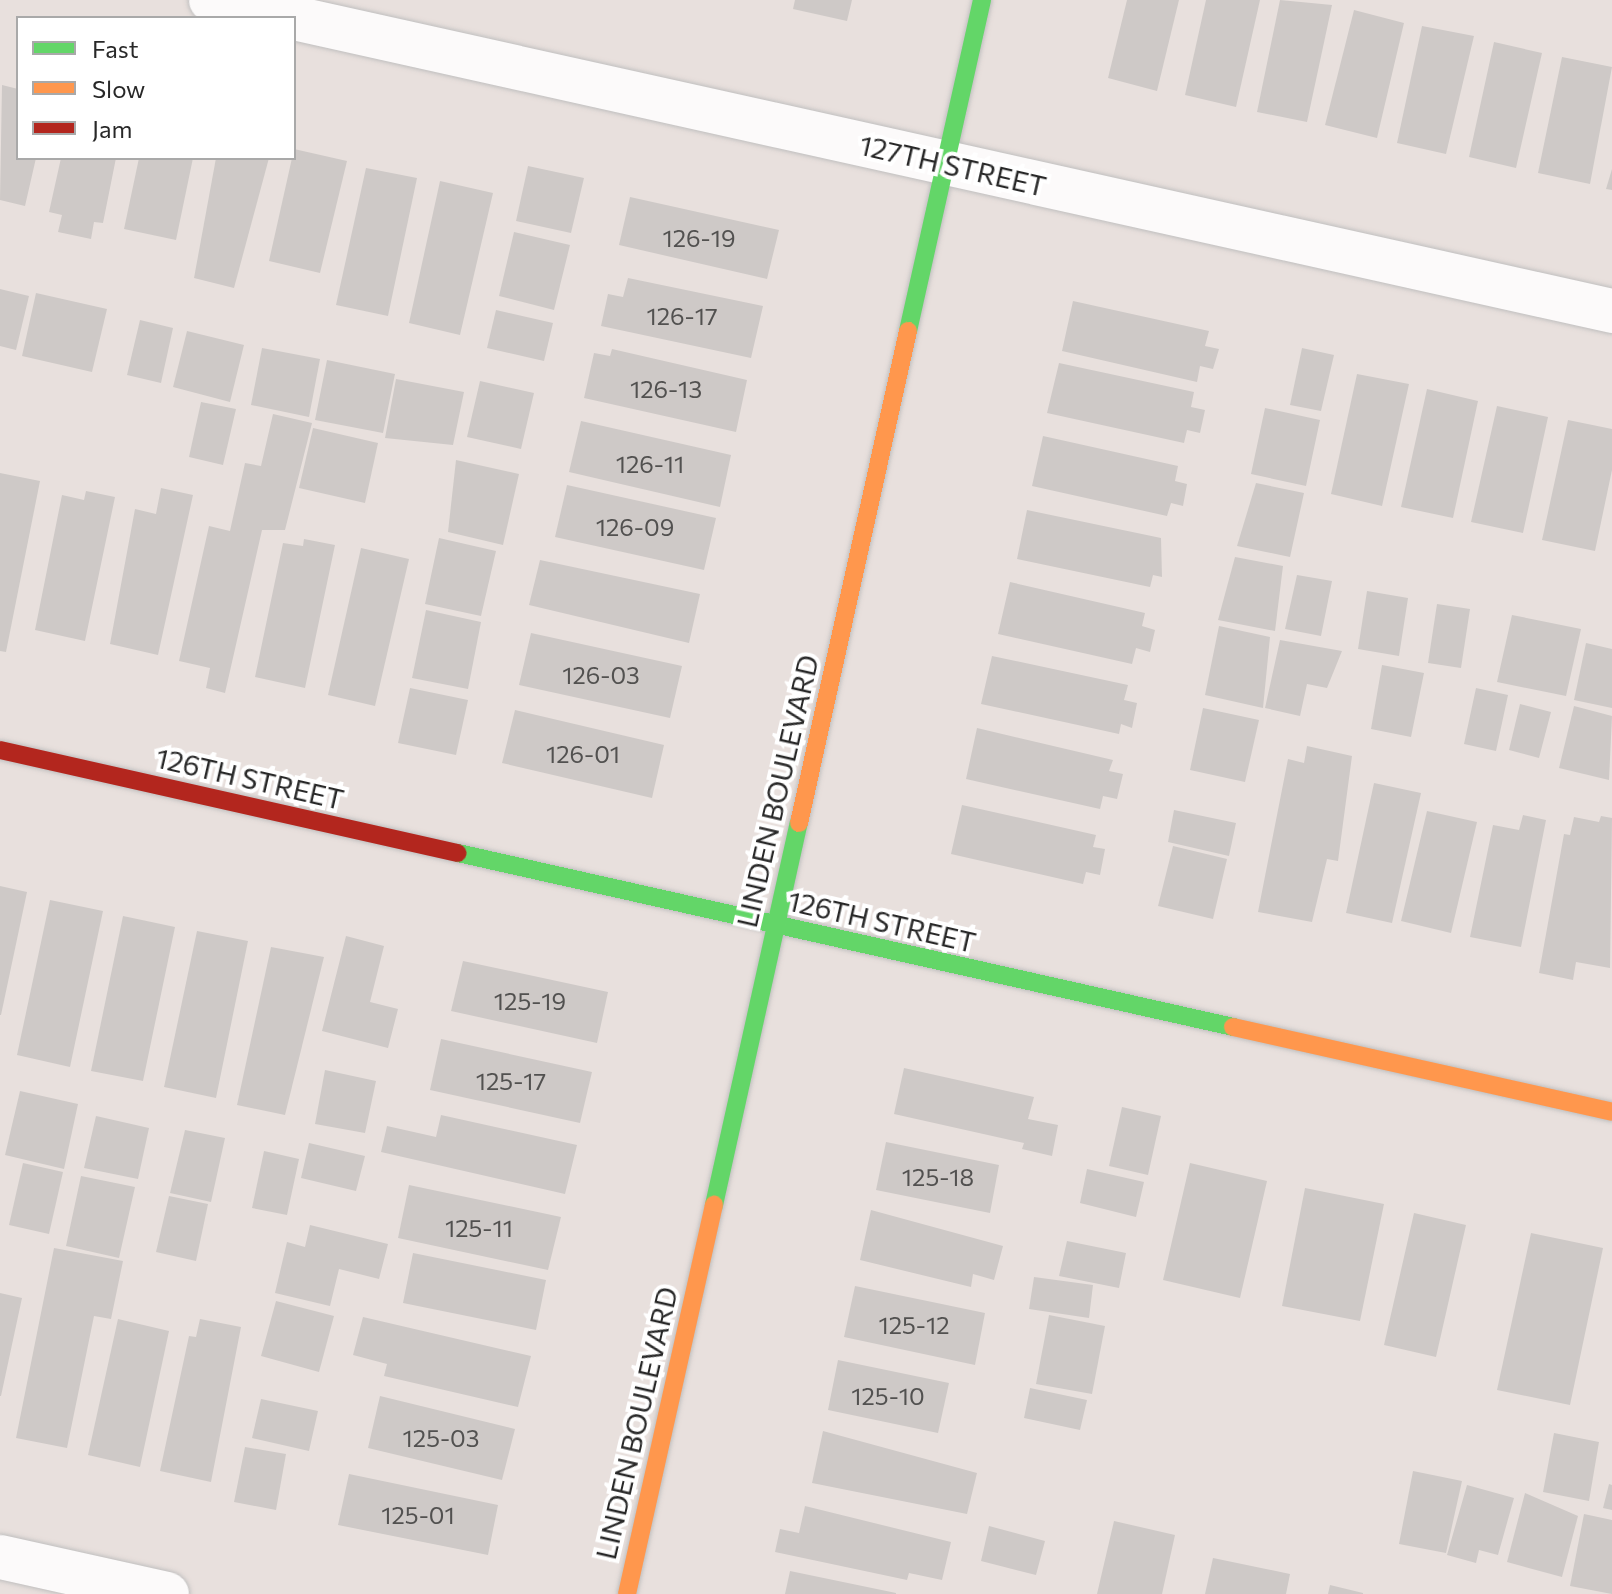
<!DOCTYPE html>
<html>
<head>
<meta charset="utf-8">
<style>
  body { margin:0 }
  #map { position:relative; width:1612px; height:1594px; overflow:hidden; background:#e8e0dd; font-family:Commissioner,sans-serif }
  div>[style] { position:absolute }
  .building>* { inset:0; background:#cec9c7 }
  .roads { filter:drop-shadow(0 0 2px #c0bfbf) drop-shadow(0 0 2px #c0bfbf) }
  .street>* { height:44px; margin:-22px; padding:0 22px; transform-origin:22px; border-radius:22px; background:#fcfafa }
  .fast>* { height:18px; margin:-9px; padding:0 9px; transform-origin:9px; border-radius:9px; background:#63d668 }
  .slow>* { height:18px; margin:-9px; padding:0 9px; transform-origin:9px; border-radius:9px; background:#ff974d }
  .jam>* { height:18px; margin:-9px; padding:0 9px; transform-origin:9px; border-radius:9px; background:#b3261e }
  span { translate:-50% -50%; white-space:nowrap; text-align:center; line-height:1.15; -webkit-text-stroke:8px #fff; paint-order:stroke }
  .number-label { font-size:24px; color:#525150 }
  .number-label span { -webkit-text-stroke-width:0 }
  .street-label { font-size:28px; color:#282828 }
  .legend { position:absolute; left:16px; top:16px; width:280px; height:144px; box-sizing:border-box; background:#fff; border:2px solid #a9a9a9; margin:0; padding:10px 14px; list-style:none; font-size:24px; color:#282828 }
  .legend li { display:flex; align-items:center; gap:16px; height:40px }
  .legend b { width:40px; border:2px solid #a9a9a9 }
</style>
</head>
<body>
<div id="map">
  <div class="building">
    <div style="clip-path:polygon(795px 0,852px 0,847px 21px,793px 9px)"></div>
    <div style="clip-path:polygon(1127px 0,1179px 0,1157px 91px,1108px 78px)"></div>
    <div style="clip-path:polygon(1206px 0,1260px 0,1236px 107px,1185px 95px)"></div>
    <div style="clip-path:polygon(1280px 0,1332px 5px,1307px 122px,1257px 112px)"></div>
    <div style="clip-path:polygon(1354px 10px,1404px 23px,1377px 138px,1325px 125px)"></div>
    <div style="clip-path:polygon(1422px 26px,1474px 36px,1446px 154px,1397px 143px)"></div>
    <div style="clip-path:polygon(1494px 42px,1542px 53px,1516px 168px,1469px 157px)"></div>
    <div style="clip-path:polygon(1562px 57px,1612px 67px,1590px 184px,1538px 173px)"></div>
    <div style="clip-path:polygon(2px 85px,18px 89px,18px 158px,36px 158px,25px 206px,0 200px)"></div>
    <div style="clip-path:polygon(294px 149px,347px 161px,320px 273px,269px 261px)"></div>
    <div style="clip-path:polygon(61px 158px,116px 158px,103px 223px,94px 222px,91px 239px,58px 232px,62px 215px,49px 212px)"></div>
    <div style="clip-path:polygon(139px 158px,193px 158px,176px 240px,124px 229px)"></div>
    <div style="clip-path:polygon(216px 158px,269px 158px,234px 288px,194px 278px)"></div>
    <div style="clip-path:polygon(528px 166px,584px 178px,571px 233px,516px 221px)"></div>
    <div style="clip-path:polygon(366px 168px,417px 178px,388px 316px,336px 305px)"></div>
    <div style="clip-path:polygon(1612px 169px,1612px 190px,1606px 189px)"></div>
    <div style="clip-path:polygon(440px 181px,493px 193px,460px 335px,409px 323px)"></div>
    <div style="clip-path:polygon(630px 197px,779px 230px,767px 279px,619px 245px)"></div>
    <div style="clip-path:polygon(514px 232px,570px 245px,554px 310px,499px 296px)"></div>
    <div style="clip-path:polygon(628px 278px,763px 306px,751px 358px,601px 326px,608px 294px,623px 297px)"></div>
    <div style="clip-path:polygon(0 289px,29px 296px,16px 350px,0 346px)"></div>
    <div style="clip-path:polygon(36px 293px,107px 309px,92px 372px,22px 356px)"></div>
    <div style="clip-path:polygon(1073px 301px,1209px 331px,1205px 346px,1219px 349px,1213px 369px,1200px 366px,1197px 382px,1062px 351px)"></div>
    <div style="clip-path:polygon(496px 310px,553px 323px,544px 361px,487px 348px)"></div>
    <div style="clip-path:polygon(140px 320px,173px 328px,161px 383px,127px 375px)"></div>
    <div style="clip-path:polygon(187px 331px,244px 345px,230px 402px,173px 387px)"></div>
    <div style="clip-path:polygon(262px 348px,320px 359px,309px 417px,251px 405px)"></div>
    <div style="clip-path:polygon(1302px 348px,1334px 355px,1321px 411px,1290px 405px)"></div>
    <div style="clip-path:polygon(612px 349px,747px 380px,736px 432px,584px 398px,594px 353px,610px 356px)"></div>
    <div style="clip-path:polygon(327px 360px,395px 374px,383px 433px,315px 420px)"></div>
    <div style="clip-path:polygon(1059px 363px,1194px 392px,1191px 407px,1205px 410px,1200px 433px,1187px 430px,1184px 443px,1047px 413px)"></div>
    <div style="clip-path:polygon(1357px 374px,1409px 384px,1382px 506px,1331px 494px)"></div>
    <div style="clip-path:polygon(396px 379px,464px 392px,453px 445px,385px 438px)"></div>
    <div style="clip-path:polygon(480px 381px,534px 393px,521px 449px,467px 437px)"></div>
    <div style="clip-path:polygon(1427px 389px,1478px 401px,1453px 518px,1401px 507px)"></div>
    <div style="clip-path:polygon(201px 402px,236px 409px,223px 465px,189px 457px)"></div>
    <div style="clip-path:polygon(1497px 406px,1548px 417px,1523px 533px,1471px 522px)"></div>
    <div style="clip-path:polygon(1265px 408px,1320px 420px,1306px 486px,1251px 474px)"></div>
    <div style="clip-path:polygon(273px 414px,312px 423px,285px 530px,262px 530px,225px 693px,206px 688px,210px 668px,179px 661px,209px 526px,230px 531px,245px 463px,261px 466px)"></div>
    <div style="clip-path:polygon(1568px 420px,1612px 429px,1612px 470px,1595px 551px,1542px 540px)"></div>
    <div style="clip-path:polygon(581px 421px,731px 455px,720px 507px,569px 472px)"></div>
    <div style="clip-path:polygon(313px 428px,378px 443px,365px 503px,299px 488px)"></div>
    <div style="clip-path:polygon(1043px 436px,1178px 466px,1175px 481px,1187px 484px,1183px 506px,1171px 503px,1167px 516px,1032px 486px)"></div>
    <div style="clip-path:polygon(456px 460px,519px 474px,503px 545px,448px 532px)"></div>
    <div style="clip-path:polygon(0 473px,40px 481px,6px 652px,0 651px)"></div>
    <div style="clip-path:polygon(1256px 483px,1304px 493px,1290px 557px,1237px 546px)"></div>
    <div style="clip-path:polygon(567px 485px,716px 518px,704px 570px,555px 537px)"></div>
    <div style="clip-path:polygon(161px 488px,193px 495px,158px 655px,110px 644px,135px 509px,156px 514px)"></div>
    <div style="clip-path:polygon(86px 491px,115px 497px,85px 641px,35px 630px,62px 495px,84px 500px)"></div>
    <div style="clip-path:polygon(1027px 510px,1161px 538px,1162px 577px,1153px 575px,1150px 587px,1017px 559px)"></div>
    <div style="clip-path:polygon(439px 538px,496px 551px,481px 616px,425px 604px)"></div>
    <div style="clip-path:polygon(304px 539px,335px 545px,305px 688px,255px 677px,283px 543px,303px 546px)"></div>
    <div style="clip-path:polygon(361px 548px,409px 559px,375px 706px,328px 695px)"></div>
    <div style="clip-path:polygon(1235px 557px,1283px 566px,1275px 631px,1218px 620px)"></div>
    <div style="clip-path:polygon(540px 560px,700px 594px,689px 643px,529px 605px)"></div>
    <div style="clip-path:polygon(1297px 575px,1332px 581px,1321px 636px,1285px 629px)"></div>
    <div style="clip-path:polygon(1010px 582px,1145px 613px,1142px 626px,1155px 630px,1150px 652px,1136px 648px,1132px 664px,998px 634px)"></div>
    <div style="clip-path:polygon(1367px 591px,1408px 598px,1399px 656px,1358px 649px)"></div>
    <div style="clip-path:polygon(1437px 604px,1470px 609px,1461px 668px,1428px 663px)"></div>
    <div style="clip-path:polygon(426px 610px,481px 622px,468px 689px,412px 678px)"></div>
    <div style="clip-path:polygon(1512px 615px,1581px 629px,1566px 696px,1497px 682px)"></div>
    <div style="clip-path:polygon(1219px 626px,1270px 637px,1263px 708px,1205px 695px)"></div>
    <div style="clip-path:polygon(531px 633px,682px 666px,670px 718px,519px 685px)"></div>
    <div style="clip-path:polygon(1280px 640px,1342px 651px,1327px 688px,1307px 684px,1300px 716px,1265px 708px)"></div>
    <div style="clip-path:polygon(1586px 643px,1612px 649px,1612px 708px,1574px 700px)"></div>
    <div style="clip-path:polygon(992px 656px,1128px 685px,1124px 700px,1137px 703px,1132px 728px,1121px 724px,1119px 734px,981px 704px)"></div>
    <div style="clip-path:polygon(1382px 665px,1424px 673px,1411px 737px,1371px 729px)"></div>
    <div style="clip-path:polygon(410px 688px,468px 700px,456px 755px,398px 743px)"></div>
    <div style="clip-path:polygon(1476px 688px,1508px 695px,1496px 751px,1464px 744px)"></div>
    <div style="clip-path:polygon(1520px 704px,1551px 712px,1539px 758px,1509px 750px)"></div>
    <div style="clip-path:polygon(1574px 706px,1612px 716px,1609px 780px,1559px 768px)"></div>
    <div style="clip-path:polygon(1203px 708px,1259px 720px,1245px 782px,1190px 770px)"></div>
    <div style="clip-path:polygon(515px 710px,664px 745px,652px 798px,502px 763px)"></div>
    <div style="clip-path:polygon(977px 728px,1113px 760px,1109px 771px,1123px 774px,1117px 799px,1103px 796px,1100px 809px,966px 779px)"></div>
    <div style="clip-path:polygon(1307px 746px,1352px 756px,1338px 861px,1327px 859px,1312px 922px,1258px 912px,1288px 759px,1304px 763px)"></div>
    <div style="clip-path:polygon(1374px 783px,1421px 793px,1392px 923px,1346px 913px)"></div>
    <div style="clip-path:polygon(962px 805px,1096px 835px,1093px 847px,1105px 849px,1100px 875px,1086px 872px,1083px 884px,951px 854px)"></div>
    <div style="clip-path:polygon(1174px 810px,1236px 823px,1229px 856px,1168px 842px)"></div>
    <div style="clip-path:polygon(1427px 811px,1477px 822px,1451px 933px,1401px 921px)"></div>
    <div style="clip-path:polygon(1523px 815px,1546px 820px,1521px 947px,1470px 937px,1493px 825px,1519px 830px)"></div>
    <div style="clip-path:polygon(1601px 816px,1612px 818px,1610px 968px,1576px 962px,1573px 980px,1539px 973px,1564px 834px,1570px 835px,1574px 817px,1599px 822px)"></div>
    <div style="clip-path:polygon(1173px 846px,1227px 859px,1213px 919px,1158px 906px)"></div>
    <div style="clip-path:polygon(0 886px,27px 892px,1px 1015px,0 1015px)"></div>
    <div style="clip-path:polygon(50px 900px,103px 911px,70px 1067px,17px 1055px)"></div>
    <div style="clip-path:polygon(123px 916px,175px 927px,143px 1081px,91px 1071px)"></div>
    <div style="clip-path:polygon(197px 931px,248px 941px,216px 1098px,164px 1087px)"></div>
    <div style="clip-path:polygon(346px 936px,384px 946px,370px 1002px,398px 1009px,388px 1048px,322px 1031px)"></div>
    <div style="clip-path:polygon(271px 947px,324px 957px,285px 1115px,237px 1105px)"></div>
    <div style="clip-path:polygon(463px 961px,608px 992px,597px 1043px,451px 1011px)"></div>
    <div style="clip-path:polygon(441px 1039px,592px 1072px,580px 1123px,430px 1090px)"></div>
    <div style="clip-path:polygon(904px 1068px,1034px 1097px,1028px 1119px,1058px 1125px,1052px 1156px,1022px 1149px,1024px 1143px,894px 1114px)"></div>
    <div style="clip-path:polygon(325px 1070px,376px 1081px,365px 1133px,315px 1124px)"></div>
    <div style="clip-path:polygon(20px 1091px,78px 1104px,64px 1169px,5px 1155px)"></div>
    <div style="clip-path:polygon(1122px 1107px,1161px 1116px,1148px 1175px,1109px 1166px)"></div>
    <div style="clip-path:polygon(441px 1115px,577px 1145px,565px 1194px,381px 1152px,387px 1126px,436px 1137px)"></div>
    <div style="clip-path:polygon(96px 1116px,149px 1128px,138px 1179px,84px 1168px)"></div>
    <div style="clip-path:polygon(185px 1130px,225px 1138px,211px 1202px,170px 1193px)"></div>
    <div style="clip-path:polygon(886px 1142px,999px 1165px,990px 1213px,876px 1190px)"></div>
    <div style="clip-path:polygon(309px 1143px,365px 1156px,356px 1191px,301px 1178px)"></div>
    <div style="clip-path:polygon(264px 1151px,299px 1159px,287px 1215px,252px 1208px)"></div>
    <div style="clip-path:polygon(23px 1163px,63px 1172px,49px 1234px,9px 1225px)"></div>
    <div style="clip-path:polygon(1190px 1163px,1267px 1181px,1240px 1298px,1163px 1280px)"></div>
    <div style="clip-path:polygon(1087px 1169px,1144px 1182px,1136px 1217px,1080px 1203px)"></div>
    <div style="clip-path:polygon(81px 1176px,135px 1187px,119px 1258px,66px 1246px)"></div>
    <div style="clip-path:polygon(409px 1185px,561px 1217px,548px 1270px,398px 1238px)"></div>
    <div style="clip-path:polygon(1305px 1188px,1384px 1204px,1360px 1321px,1282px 1306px)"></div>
    <div style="clip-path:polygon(169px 1196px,208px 1204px,196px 1261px,156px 1252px)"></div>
    <div style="clip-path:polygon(871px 1210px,1003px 1246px,994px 1280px,973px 1274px,971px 1287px,860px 1260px)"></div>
    <div style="clip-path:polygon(1414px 1213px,1466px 1225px,1436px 1357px,1384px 1345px)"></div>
    <div style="clip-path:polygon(310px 1225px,388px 1244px,379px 1279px,339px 1269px,330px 1306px,275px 1293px,287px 1242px,305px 1247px)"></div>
    <div style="clip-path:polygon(1531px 1233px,1603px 1248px,1570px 1405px,1497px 1390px)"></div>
    <div style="clip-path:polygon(1067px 1241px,1126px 1253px,1119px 1288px,1059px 1276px)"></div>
    <div style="clip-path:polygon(54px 1248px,123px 1261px,111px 1319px,94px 1316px,67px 1448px,16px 1438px)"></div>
    <div style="clip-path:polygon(413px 1253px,546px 1280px,536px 1330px,403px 1303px)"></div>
    <div style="clip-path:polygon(1034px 1277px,1093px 1285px,1089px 1318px,1029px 1309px)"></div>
    <div style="clip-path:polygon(855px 1286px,985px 1313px,975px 1365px,844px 1337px)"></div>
    <div style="clip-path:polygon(0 1293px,22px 1298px,1px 1396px,0 1396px)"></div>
    <div style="clip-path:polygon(276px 1301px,334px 1316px,319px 1372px,261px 1356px)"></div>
    <div style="clip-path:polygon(1049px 1315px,1105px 1326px,1092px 1394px,1036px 1384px)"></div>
    <div style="clip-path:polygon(363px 1317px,531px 1356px,518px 1407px,384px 1376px,387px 1364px,353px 1355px)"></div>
    <div style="clip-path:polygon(118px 1319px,169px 1331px,140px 1467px,88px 1455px)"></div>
    <div style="clip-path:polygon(200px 1319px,241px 1327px,211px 1482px,160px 1471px,189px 1336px,196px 1337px)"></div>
    <div style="clip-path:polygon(838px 1360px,949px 1383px,938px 1433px,828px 1410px)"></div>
    <div style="clip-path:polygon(1030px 1388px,1087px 1400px,1080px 1430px,1024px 1418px)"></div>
    <div style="clip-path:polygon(380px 1396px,515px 1429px,502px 1480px,368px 1448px)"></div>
    <div style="clip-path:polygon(261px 1399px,318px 1411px,309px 1451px,252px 1438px)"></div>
    <div style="clip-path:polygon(823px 1431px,977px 1473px,967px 1514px,812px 1483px)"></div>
    <div style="clip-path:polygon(1554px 1433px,1599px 1442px,1589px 1501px,1543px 1492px)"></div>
    <div style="clip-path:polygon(245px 1447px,286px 1454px,276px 1510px,234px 1502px)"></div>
    <div style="clip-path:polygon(1413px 1471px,1462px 1481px,1446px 1553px,1399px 1544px)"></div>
    <div style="clip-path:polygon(349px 1474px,498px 1505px,488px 1555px,338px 1525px)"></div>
    <div style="clip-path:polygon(1609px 1484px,1612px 1485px,1612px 1510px,1603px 1508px)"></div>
    <div style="clip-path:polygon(1467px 1485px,1514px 1498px,1498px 1555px,1479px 1550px,1476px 1563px,1447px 1555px)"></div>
    <div style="clip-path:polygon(1525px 1493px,1578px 1516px,1562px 1577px,1507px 1562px)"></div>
    <div style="clip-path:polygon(805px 1506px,951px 1542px,942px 1580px,909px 1573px,907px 1580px,775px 1552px,780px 1529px,799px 1533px)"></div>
    <div style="clip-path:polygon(1584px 1514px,1612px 1520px,1612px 1594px,1570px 1586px)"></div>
    <div style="clip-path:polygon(1114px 1521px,1175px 1535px,1162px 1594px,1097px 1594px)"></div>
    <div style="clip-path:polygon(989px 1526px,1045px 1541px,1036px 1575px,981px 1561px)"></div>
    <div style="clip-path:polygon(1213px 1558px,1290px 1574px,1286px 1594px,1205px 1594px)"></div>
    <div style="clip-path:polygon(790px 1571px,896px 1593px,896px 1594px,785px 1594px)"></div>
    <div style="clip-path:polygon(1330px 1585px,1363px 1593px,1363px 1594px,1328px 1594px)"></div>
  </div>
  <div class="roads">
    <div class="street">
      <div style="left:211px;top:0;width:83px;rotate:12.5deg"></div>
      <div style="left:294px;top:18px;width:1350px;rotate:12.53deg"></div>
      <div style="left:0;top:1557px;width:171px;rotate:12.5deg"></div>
    </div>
    <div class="fast">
      <div style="left:908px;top:331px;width:339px;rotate:-77.4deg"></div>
      <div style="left:458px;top:853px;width:794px;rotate:12.65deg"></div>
      <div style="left:714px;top:1205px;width:391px;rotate:-77.5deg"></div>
    </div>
    <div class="slow">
      <div style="left:799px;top:823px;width:504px;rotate:-77.51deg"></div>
      <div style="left:1233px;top:1027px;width:388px;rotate:12.6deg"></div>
      <div style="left:627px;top:1594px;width:399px;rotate:-77.4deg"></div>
    </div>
    <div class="jam">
      <div style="left:0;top:750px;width:469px;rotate:12.7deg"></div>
    </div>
  </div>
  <div class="number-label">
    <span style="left:699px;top:238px">126-19</span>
    <span style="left:682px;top:316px">126-17</span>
    <span style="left:666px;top:389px">126-13</span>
    <span style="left:650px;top:464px">126-11</span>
    <span style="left:635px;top:527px">126-09</span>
    <span style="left:601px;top:675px">126-03</span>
    <span style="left:583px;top:754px">126-01</span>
    <span style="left:530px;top:1001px">125-19</span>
    <span style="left:511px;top:1081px">125-17</span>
    <span style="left:938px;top:1177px">125-18</span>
    <span style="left:479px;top:1228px">125-11</span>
    <span style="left:914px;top:1325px">125-12</span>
    <span style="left:888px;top:1396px">125-10</span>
    <span style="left:441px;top:1438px">125-03</span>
    <span style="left:418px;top:1515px">125-01</span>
  </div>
  <div class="street-label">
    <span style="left:953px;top:165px;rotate:13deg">127TH STREET</span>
    <span style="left:250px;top:778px;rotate:13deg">126TH STREET</span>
    <span style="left:777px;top:791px;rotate:-77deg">LINDEN BOULEVARD</span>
    <span style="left:882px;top:921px;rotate:13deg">126TH STREET</span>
    <span style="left:636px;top:1423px;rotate:-77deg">LINDEN BOULEVARD</span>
  </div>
  <ul class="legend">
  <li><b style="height:10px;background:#63d668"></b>Fast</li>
  <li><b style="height:10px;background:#ff974d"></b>Slow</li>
  <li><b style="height:10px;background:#b3261e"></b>Jam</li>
  </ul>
</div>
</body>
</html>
